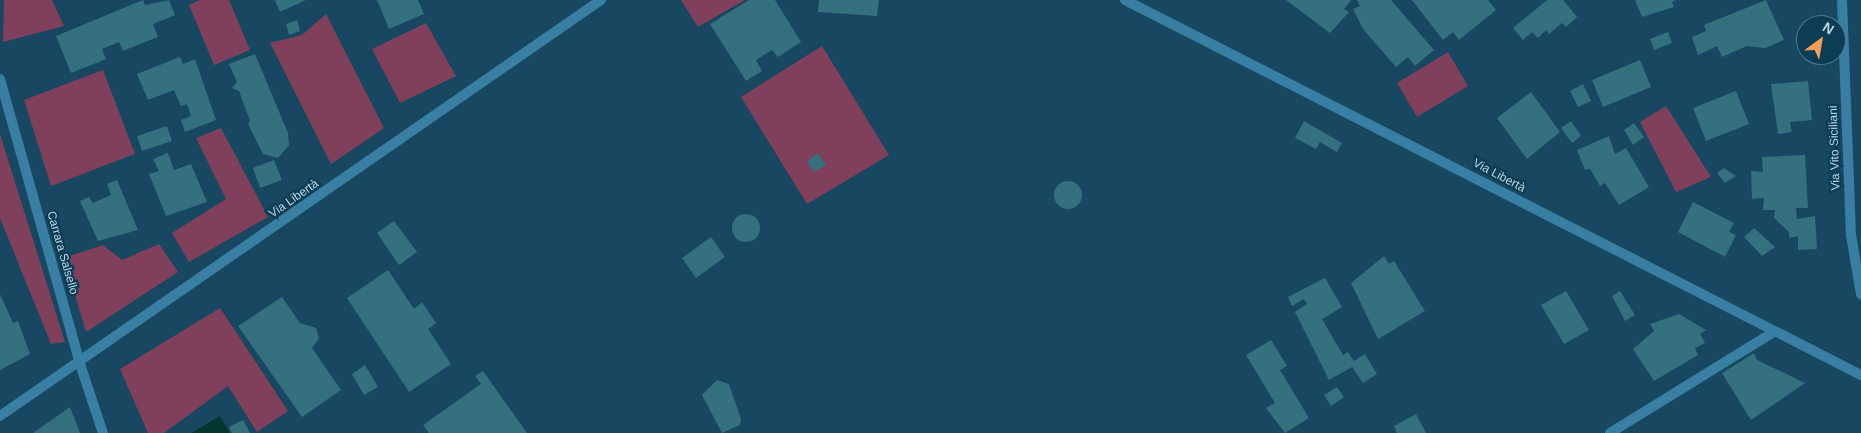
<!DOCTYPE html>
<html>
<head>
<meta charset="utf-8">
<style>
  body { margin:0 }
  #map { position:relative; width:1861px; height:433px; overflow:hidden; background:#184861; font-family:Arial,sans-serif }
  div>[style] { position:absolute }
  .green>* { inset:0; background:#803f5b }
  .water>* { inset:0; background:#04382e }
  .building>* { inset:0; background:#34707e }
  .round { border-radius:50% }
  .lane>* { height:10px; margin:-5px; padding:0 5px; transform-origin:5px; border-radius:5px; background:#397fa3 }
  .street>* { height:10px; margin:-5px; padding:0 5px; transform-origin:5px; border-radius:5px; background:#397fa3 }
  span { translate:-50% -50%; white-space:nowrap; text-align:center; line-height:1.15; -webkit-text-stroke:4.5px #0b3d55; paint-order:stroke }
  .street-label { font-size:12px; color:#bfd7e6 }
  .north { position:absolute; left:1796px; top:15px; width:50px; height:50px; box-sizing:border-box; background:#0b3d55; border:1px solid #537b8f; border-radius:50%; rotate:32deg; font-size:14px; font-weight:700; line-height:20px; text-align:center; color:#bfd7e6 }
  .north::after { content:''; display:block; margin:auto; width:18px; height:22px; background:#fd9c56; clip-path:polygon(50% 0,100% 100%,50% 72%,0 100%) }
</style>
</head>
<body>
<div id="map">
  <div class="green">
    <div style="clip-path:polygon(4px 0,52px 0,64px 26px,3px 42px)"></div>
    <div style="clip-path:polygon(200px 0,229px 0,250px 50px,214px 65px,189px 5px)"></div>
    <div style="clip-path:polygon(681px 0,745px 0,698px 27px)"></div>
    <div style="clip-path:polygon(326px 14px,384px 128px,331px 164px,270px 43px,302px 35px)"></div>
    <div style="clip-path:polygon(426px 23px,456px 76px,400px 103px,372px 49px)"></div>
    <div style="clip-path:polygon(822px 46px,889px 155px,807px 204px,741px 97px)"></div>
    <div style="clip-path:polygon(1448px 52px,1468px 86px,1417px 117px,1397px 83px)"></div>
    <div style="clip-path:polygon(103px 70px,135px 154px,51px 186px,24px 100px)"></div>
    <div style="clip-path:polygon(1666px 106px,1711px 177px,1676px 192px,1640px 122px)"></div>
    <div style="clip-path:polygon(221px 128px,268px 217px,189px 262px,172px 233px,226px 199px,196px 138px)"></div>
    <div style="clip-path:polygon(0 134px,65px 342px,51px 344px,0 218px)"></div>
    <div style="clip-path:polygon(159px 244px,178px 272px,86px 332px,64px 258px,103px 245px,122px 260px)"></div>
    <div style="clip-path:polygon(220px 308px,288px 411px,257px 432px,228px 386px,164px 433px,148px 433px,120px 369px)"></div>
  </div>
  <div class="water">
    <div style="clip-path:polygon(220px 416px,230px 433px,191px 433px)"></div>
  </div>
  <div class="building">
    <div style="clip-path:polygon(143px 0,145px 5px,169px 0,175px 15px,153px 24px,158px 37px,123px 51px,119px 42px,102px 49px,106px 59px,71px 73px,56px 36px)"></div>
    <div style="clip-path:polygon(275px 0,306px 0,280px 12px)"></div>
    <div style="clip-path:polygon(377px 0,418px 0,424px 14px,389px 29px)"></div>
    <div style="clip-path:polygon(749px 0,775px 0,801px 42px,778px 57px,772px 50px,756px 60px,762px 71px,746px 81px,710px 24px)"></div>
    <div style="clip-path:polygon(819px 0,879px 0,877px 16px,818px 12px)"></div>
    <div style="clip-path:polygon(1286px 0,1351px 0,1344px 9px,1349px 12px,1330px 33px)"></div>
    <div style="clip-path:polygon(1357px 0,1391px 0,1434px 50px,1415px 66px,1408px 57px,1396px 67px,1363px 29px,1353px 9px,1360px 6px)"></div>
    <div style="clip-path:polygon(1412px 0,1488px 0,1496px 10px,1459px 40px,1453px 32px,1443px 40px)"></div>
    <div style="clip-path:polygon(1547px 0,1563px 0,1577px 17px,1566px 27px,1562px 23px,1549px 34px,1546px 30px,1538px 38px,1532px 32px,1523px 40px,1513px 28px)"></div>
    <div style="clip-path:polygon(1635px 0,1676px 0,1672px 2px,1674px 7px,1642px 17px)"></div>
    <div style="clip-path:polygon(1766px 0,1784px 40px,1765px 48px,1747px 46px,1722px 57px,1717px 46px,1698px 55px,1692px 37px,1706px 31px,1704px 25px)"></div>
    <div style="clip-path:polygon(297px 20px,300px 31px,289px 35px,286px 24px)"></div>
    <div style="clip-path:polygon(1668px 32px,1672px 43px,1654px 50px,1650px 39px)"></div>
    <div style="clip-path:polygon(255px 54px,288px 133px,289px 145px,278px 158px,263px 154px,248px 124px,250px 121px,239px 91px,232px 88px,237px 82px,229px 64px)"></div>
    <div style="clip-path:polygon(180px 57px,183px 64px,195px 59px,216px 120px,185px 132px,181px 120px,191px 116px,187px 104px,181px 106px,174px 90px,148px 100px,137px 74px)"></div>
    <div style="clip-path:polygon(1640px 60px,1651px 87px,1603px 107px,1592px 80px)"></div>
    <div style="clip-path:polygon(1808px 81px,1812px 120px,1790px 122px,1792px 132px,1778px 134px,1771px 84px)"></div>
    <div style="clip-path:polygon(1583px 84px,1591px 101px,1578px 107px,1570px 91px)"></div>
    <div style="clip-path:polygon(1736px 91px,1749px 124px,1706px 141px,1693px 108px)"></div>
    <div style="clip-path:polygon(1531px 92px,1560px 132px,1527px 159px,1497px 118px)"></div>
    <div style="clip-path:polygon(1304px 121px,1342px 143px,1337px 152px,1320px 142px,1316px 149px,1295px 138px)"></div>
    <div style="clip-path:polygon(1571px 121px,1581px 136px,1572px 143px,1561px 128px)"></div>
    <div style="clip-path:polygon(1634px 123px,1644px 137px,1633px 145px,1624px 130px)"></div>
    <div style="clip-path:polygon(167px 126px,172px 141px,142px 151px,137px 136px)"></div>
    <div style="clip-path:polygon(1609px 136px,1615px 154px,1626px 148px,1649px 187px,1619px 205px,1605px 183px,1600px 186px,1590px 169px,1585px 170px,1577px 150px)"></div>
    <div style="clip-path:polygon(168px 153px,174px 170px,191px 164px,207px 202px,166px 216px,149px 174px,159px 171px,153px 159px)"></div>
    <div style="clip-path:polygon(818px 153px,826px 165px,814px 172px,807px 161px)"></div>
    <div style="clip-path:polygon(1805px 155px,1808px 208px,1796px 208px,1797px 219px,1815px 216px,1817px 249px,1798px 250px,1798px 236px,1789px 238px,1789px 232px,1774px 218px,1775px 210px,1763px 210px,1764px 198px,1752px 199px,1751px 171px,1763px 172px,1762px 157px)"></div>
    <div style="clip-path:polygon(274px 160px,282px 180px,260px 188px,253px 168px)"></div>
    <div style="clip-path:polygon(1724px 168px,1736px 176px,1725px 183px,1717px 173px)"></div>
    <div style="clip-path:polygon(117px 180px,138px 230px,98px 241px,80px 201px,89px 197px,93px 203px,111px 195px,107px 184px)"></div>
    <div class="round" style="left:1054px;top:181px;width:28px;height:28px"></div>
    <div style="clip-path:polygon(1693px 202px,1734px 223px,1729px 232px,1736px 235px,1725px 257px,1678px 232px)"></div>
    <div class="round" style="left:732px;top:214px;width:28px;height:28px"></div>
    <div style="clip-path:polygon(394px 221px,417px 252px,399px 265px,377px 233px)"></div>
    <div style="clip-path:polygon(1754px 228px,1775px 247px,1762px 256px,1744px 237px)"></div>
    <div style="clip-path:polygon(711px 237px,725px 257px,696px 278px,682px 258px)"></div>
    <div style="clip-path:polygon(1384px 256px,1389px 264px,1394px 261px,1425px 311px,1378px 339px,1351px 283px)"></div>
    <div style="clip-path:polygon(388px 270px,414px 309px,422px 302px,436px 323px,428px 329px,451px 364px,409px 392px,347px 298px)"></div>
    <div style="clip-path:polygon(1325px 278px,1342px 307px,1322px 319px,1343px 355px,1348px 352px,1354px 361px,1365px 354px,1377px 374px,1363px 383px,1352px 367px,1329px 380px,1295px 312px,1307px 304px,1304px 299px,1292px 306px,1288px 297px)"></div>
    <div style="clip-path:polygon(1566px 291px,1589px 330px,1564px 344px,1541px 305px)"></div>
    <div style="clip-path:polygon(1620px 291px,1635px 315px,1625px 321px,1612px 296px)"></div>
    <div style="clip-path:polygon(0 294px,13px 323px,18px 321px,30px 354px,0 370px)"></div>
    <div style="clip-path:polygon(282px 297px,300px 323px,316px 328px,319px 338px,312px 348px,341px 390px,302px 417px,238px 326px)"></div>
    <div style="clip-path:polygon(1679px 314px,1706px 330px,1700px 334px,1705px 343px,1695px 348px,1698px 355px,1654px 381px,1633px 349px,1654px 331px,1650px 324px)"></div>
    <div style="clip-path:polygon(1271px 340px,1287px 366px,1280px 370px,1309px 418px,1285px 433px,1266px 408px,1275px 403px,1246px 355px)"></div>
    <div style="clip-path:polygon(1754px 353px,1757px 360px,1805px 383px,1751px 420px,1722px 373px)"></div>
    <div style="clip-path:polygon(365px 365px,378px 387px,364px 395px,352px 374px)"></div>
    <div style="clip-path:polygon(483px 371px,527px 433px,429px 433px,423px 425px,481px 384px,475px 376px)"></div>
    <div style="clip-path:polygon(717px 380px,729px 384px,741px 419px,740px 425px,722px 433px,702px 395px)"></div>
    <div style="clip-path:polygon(1337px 387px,1344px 397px,1331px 406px,1324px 395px)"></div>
    <div style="clip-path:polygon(70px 407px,80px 433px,33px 433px)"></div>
    <div style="clip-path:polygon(1416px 414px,1426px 433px,1397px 433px,1394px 426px)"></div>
    <div style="clip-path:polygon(243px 420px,250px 433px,232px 433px,229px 427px)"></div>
  </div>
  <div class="lane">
    <div style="left:80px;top:364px;width:73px;rotate:71.6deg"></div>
    <div style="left:1610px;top:433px;width:190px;rotate:-31.7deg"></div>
  </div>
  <div class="street">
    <div style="left:1125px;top:0;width:826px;rotate:27deg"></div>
    <div style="left:1842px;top:0;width:235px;rotate:87.8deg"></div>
    <div style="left:1851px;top:235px;width:60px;rotate:80.4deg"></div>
    <div style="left:0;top:79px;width:296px;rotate:74.3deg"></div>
    <div style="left:0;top:416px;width:731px;rotate:-34.69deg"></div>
  </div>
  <div class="street-label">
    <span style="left:1835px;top:148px;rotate:-92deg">Via Vito Siciliani</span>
    <span style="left:1499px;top:176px;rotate:28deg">Via Libertà</span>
    <span style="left:294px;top:199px;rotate:-35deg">Via Libertà</span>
    <span style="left:62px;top:253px;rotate:74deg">Carrara Salsello</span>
  </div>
  <div class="north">N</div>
</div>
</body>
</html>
